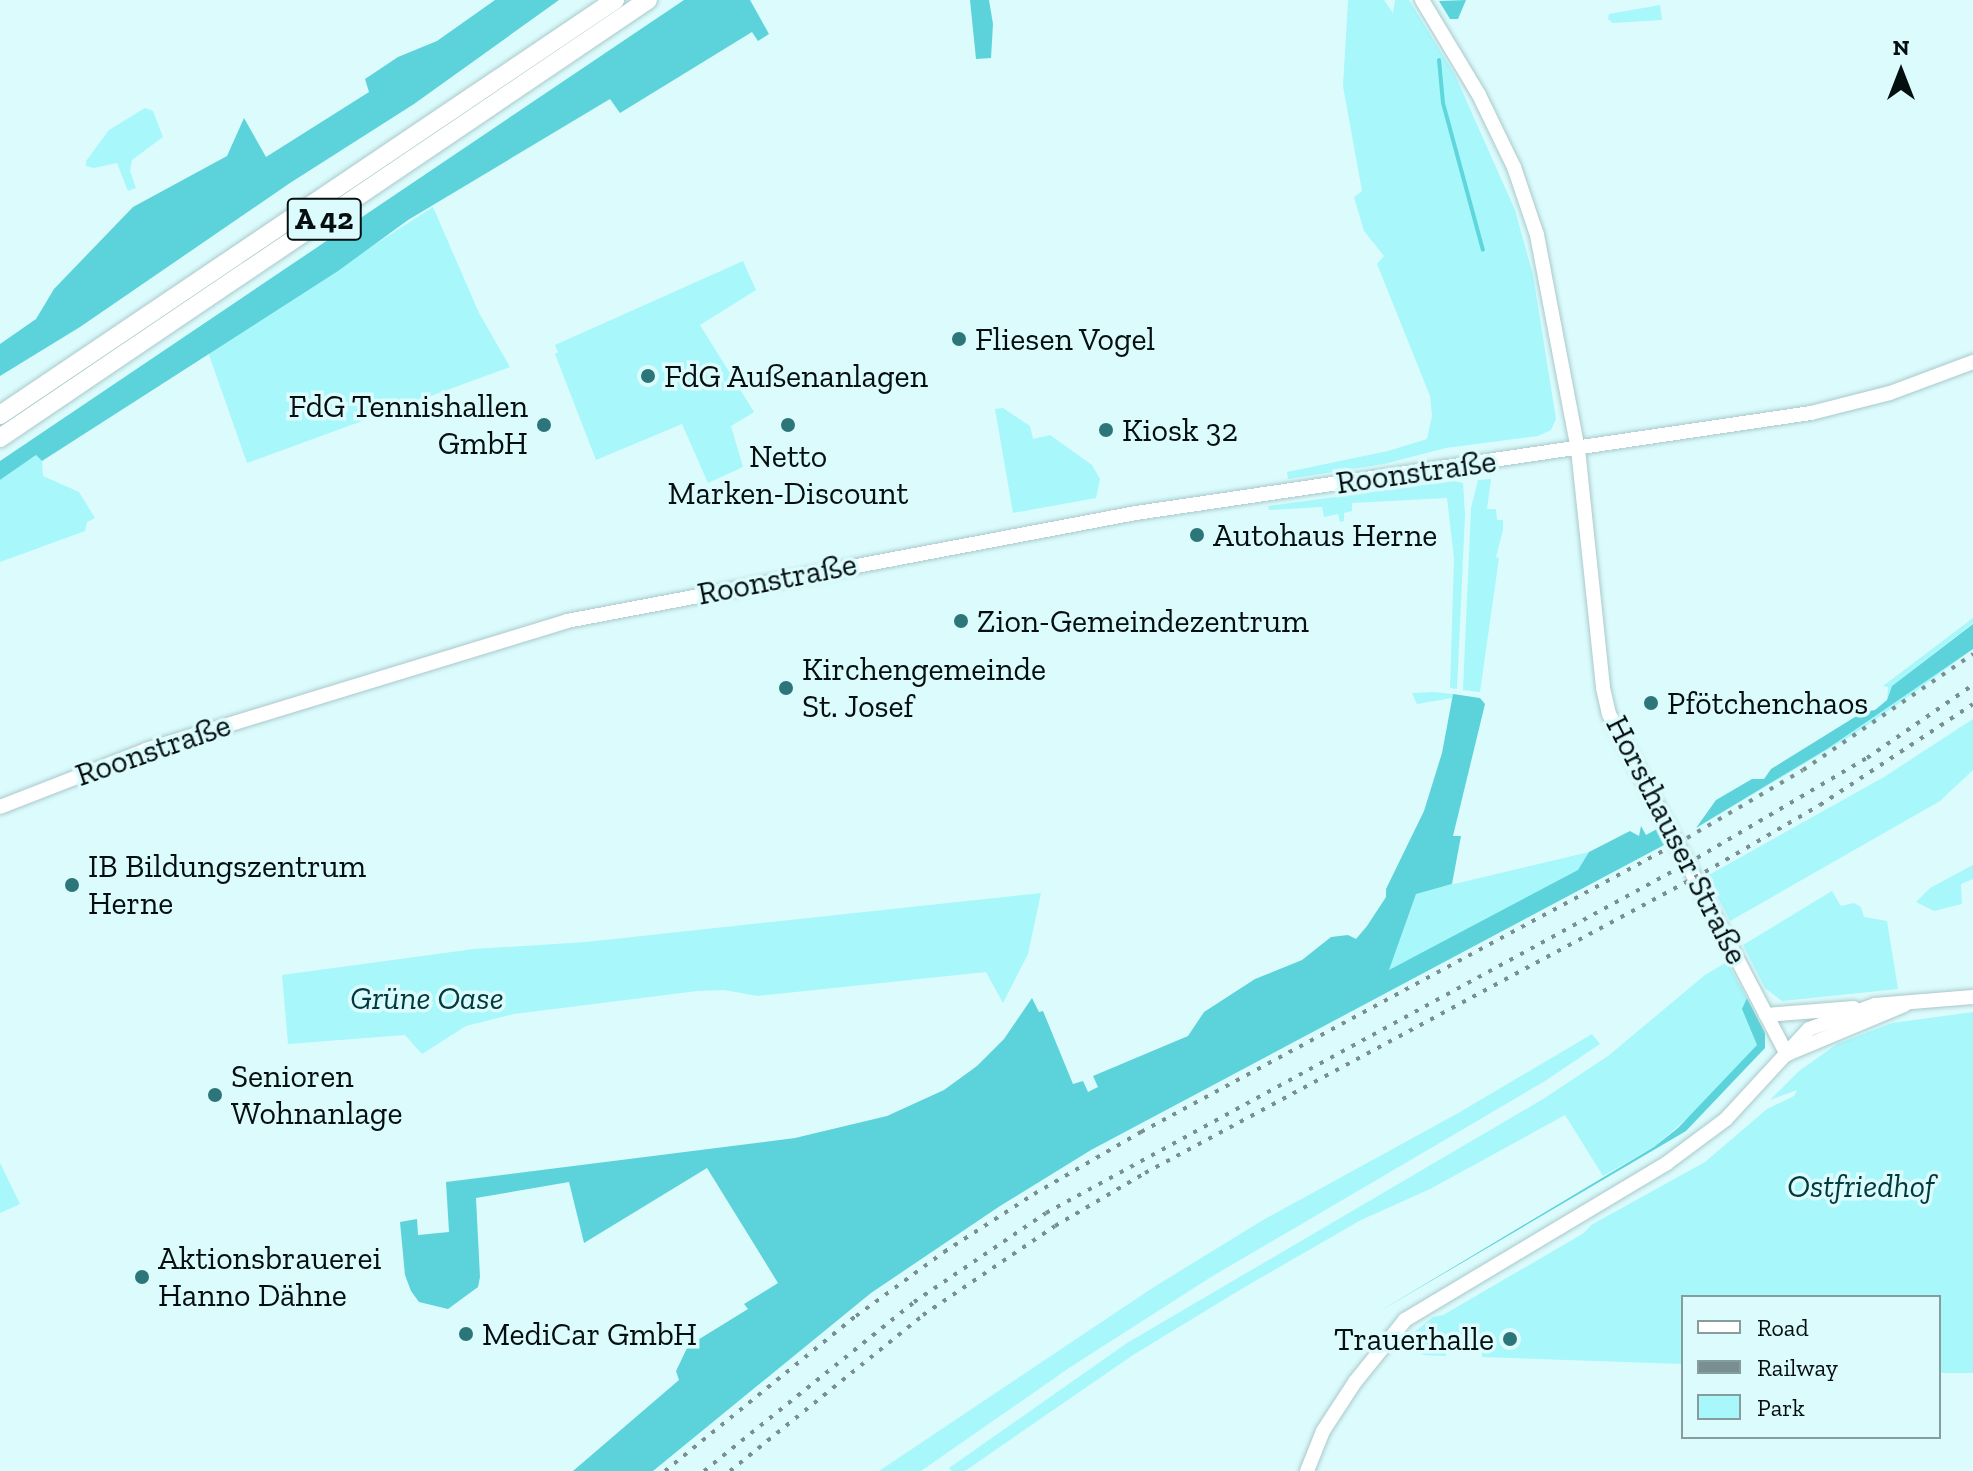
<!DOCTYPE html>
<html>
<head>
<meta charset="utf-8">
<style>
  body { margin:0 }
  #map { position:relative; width:1973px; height:1471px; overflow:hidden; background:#dcfbfd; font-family:"Zilla Slab",serif }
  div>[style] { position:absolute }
  .green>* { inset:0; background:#a8f7fb }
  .forest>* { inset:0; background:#5cd3da }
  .stream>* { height:4px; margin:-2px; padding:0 2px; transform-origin:2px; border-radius:2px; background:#5fd6dc }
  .roads { filter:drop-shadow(0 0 2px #aac9ca) drop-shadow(0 0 2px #aac9ca) }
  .secondary>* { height:14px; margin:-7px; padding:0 7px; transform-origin:7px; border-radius:7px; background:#fff }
  .highway>* { height:18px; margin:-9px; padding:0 9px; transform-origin:9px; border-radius:9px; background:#fff }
  .rail>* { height:4px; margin-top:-2px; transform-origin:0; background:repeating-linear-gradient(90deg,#7a8f91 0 4px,transparent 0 12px) }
  .dots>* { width:22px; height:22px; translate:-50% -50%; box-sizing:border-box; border:4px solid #dcfbfd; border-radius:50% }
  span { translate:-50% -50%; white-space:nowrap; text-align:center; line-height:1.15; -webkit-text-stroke:7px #dcfbfd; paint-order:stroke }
  .shield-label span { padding:2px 6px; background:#dcfbfd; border:2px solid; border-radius:6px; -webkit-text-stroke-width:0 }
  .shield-label { font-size:30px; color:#050f10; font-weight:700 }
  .poi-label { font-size:32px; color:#050f10 }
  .left { translate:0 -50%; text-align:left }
  .right { translate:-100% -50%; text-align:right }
  .street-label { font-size:32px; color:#050f10 }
  .park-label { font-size:32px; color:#003a3d; font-style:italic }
  .legend { position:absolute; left:1681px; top:1295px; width:260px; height:144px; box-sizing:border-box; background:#dcfbfd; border:2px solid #869d9e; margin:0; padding:10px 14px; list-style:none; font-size:24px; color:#050f10 }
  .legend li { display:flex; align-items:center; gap:16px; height:40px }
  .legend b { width:40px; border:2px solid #869d9e }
  .north { position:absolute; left:1861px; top:32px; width:80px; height:80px; -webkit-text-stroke:6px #dcfbfd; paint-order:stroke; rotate:0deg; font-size:22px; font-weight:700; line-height:32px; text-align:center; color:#050f10 }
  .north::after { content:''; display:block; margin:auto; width:28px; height:36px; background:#050f10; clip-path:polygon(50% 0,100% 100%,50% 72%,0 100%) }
</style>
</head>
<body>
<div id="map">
  <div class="green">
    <div style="clip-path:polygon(1348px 0,1384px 0,1393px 13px,1395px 0,1409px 0,1455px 75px,1515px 210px,1533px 275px,1556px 419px,1551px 430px,1538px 436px,1446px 448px,1384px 464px,1288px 479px,1287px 472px,1388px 451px,1427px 439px,1432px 416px,1430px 396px,1377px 264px,1384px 256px,1364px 231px,1354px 197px,1362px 191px,1343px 86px)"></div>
    <div style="clip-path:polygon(1660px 5px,1662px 20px,1613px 23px,1608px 19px,1609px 14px)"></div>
    <div style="clip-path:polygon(145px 108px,153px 111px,163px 137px,132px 160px,130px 171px,136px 188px,128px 191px,117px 163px,94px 168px,86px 166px,86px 161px,109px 130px)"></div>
    <div style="clip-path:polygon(433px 207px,479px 313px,510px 367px,247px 463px,208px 352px)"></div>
    <div style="clip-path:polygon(743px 261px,756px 290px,700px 325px,754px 412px,731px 426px,743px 467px,708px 483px,682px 424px,596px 460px,555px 354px,558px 352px,555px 345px)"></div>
    <div style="clip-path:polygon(1003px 408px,1030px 426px,1033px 439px,1050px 435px,1092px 465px,1100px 479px,1096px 498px,1013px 513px,995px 409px)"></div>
    <div style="clip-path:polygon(36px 455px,42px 461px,43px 476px,79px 492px,95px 518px,87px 522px,85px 531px,0 562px,0 480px)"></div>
    <div style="clip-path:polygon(1491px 479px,1487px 509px,1496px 509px,1497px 520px,1503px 520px,1503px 530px,1496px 557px,1499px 558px,1480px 692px,1463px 690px,1471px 508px,1478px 480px)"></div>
    <div style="clip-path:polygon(1454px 481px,1463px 483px,1465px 515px,1457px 689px,1450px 688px,1454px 558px,1447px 498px,1352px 503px,1352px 511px,1344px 513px,1344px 521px,1340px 522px,1338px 514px,1324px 517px,1322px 507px,1269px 510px,1268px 506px)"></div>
    <div style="clip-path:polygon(1973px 618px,1973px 623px,1892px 686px,1887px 700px,1888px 687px,1883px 686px)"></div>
    <div style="clip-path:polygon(1973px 649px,1901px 702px,1854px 734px,1685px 835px,1827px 749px)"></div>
    <div style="clip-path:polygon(1433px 692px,1453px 694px,1452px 698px,1417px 704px,1412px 693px)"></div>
    <div style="clip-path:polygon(1973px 719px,1973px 770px,1940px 801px,1730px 921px,1707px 876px,1884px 777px)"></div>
    <div style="clip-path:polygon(1589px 852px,1579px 870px,1388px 971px,1416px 893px)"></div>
    <div style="clip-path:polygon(1973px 865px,1973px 879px,1961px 884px,1962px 904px,1934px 911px,1916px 902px,1930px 888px)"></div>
    <div style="clip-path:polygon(1832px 891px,1841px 906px,1854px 903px,1861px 907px,1864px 917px,1887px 921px,1898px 989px,1782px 1001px,1765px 988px,1743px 945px)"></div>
    <div style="clip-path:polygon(1041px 893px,1028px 954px,1003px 1003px,986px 972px,758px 996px,724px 990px,697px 991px,514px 1014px,466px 1026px,422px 1054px,405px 1035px,288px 1044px,282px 975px,474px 949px,586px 942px)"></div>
    <div style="clip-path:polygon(1727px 962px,1747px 998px,1743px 1010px,1757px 1045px,1707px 1101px,1654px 1147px,1603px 1176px,1565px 1115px,1430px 1189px,1361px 1220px,1243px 1288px,1133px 1355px,965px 1471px,952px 1471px,949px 1468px,1127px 1343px,1543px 1099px,1608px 1056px,1705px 975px)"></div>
    <div style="clip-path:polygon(1973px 1012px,1973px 1373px,1939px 1373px,1939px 1297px,1683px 1297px,1683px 1364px,1482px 1357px,1482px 1347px,1447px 1346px,1446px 1356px,1424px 1355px,1411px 1347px,1412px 1334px,1433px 1317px,1443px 1315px,1584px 1233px,1591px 1225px,1705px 1162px,1767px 1109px,1794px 1096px,1797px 1090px,1770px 1100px,1799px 1071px,1837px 1044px,1892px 1023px)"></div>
    <div style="clip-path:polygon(1592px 1034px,1600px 1044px,1545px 1081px,1211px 1277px,1069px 1368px,921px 1471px,879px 1471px,1154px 1287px,1263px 1220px,1460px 1112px)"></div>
    <div style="clip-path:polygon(0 1163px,20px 1204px,0 1213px)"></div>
  </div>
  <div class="forest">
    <div style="clip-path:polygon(495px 0,559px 0,414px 104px,290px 183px,80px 327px,0 376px,0 344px,36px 319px,54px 289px,133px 207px,227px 156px,244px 118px,266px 157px,369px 92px,365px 79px,398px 57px,437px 41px)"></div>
    <div style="clip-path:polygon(684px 0,750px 0,769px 34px,758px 41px,752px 32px,620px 113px,610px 99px,408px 220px,338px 271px,42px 461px,36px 455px,0 480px,0 461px)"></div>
    <div style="clip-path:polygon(970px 0,989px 0,993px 24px,991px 58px,976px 59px)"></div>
    <div style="clip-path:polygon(1466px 0,1458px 19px,1450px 19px,1439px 1px)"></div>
    <div style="clip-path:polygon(1973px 624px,1973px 649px,1827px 749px,1696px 828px,1716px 800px,1752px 779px,1764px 779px,1771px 769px,1863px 712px,1875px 710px,1887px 700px,1892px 686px)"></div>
    <div style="clip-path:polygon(1453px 694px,1480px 698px,1485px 704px,1453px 836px,1461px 836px,1452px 884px,1416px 894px,1389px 970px,1578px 870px,1589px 852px,1630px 831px,1639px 836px,1641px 826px,1646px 835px,1657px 829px,1666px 844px,1091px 1150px,1000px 1206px,871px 1293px,653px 1471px,573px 1471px,679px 1380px,676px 1371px,688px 1346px,748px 1309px,744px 1304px,778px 1283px,707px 1168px,584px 1243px,569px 1182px,476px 1198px,480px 1277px,478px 1287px,448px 1309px,419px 1302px,411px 1291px,405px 1275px,400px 1222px,417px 1219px,418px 1235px,449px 1232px,446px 1182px,795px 1138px,887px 1116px,944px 1090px,977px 1066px,1004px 1039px,1032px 998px,1039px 1012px,1043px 1011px,1073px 1084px,1083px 1081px,1088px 1092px,1098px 1087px,1093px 1076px,1188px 1036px,1204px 1012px,1255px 979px,1302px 960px,1331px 937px,1348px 935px,1356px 939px,1367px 926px,1386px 897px,1386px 889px,1424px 811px,1442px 753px)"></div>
    <div style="clip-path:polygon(1747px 998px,1765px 1033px,1765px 1048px,1686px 1131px,1375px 1314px,1654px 1147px,1678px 1128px,1757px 1045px,1742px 1009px)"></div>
  </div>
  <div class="stream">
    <div style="left:1439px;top:60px;width:43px;rotate:84.7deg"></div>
    <div style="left:1443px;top:103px;width:152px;rotate:74.8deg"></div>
  </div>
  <div class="roads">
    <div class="secondary">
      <div style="left:1422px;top:0;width:111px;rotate:59deg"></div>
      <div style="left:1479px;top:95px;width:80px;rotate:64.1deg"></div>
      <div style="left:1514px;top:167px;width:72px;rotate:71.3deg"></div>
      <div style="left:1537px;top:235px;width:218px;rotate:79.2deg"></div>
      <div style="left:1578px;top:449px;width:240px;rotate:84deg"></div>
      <div style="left:1603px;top:688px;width:27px;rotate:77deg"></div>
      <div style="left:1609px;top:714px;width:384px;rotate:62.4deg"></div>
      <div style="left:0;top:807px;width:157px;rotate:-21.3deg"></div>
      <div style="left:146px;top:750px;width:440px;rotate:-17deg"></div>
      <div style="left:567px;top:621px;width:579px;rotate:-10.75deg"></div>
      <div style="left:1136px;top:513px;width:682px;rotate:-8.43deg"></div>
      <div style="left:1811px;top:413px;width:81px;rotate:-14.2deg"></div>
      <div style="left:1890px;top:393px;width:89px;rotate:-20.5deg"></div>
      <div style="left:1766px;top:1015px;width:88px;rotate:-4.5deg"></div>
      <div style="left:1787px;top:1054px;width:127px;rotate:-22.7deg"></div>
      <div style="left:1307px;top:1471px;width:43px;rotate:-68.2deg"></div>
      <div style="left:1323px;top:1431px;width:59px;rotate:-56.9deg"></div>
      <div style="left:1355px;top:1382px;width:80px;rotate:-51.1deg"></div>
      <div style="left:1405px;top:1320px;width:305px;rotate:-30.9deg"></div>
      <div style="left:1667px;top:1163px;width:74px;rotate:-36.7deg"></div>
      <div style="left:1726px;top:1119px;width:122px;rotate:-47.3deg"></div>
      <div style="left:1809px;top:1029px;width:70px;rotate:-20deg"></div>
      <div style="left:1875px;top:1005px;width:98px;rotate:-4.7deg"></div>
    </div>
    <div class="highway">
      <div style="left:0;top:415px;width:742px;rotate:-34.01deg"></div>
      <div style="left:0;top:438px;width:782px;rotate:-34.06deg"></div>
    </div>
  </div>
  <div class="rail">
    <div style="left:665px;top:1471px;width:246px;rotate:-39.1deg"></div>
    <div style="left:856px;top:1316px;width:109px;rotate:-36deg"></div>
    <div style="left:944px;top:1252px;width:107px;rotate:-32.8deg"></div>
    <div style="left:1034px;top:1194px;width:124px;rotate:-30.1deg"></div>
    <div style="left:1141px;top:1132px;width:620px;rotate:-28.3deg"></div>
    <div style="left:1687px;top:838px;width:134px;rotate:-30.4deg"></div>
    <div style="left:1803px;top:770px;width:206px;rotate:-34.3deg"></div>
    <div style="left:704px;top:1471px;width:270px;rotate:-38.8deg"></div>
    <div style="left:914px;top:1302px;width:159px;rotate:-34deg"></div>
    <div style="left:1046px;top:1213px;width:742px;rotate:-28.6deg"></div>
    <div style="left:1697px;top:858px;width:197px;rotate:-30.5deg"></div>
    <div style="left:1867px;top:758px;width:129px;rotate:-34.6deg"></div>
    <div style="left:730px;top:1471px;width:248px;rotate:-38.9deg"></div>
    <div style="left:923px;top:1315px;width:159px;rotate:-34deg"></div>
    <div style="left:1055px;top:1226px;width:104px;rotate:-30.5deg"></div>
    <div style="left:1145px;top:1173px;width:636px;rotate:-28.26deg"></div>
    <div style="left:1705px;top:872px;width:133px;rotate:-30.2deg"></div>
    <div style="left:1820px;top:805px;width:183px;rotate:-33.4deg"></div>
  </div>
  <div class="dots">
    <div style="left:959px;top:339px;background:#2c767a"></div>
    <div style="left:648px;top:376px;background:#2c767a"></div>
    <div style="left:544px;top:425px;background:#2c767a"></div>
    <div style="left:788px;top:425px;background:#2c767a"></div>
    <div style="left:1106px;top:430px;background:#2c767a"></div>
    <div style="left:1197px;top:535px;background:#2c767a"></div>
    <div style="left:961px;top:621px;background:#2c767a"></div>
    <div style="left:786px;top:688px;background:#2c767a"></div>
    <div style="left:1651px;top:703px;background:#2c767a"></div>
    <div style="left:72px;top:885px;background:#2c767a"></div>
    <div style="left:215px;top:1095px;background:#2c767a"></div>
    <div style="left:142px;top:1277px;background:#2c767a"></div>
    <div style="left:466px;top:1334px;background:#2c767a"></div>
    <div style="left:1510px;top:1339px;background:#2c767a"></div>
  </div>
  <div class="shield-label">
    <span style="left:324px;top:219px">A 42</span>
  </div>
  <div class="poi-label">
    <span class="left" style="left:975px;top:339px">Fliesen Vogel</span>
    <span class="left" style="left:664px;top:376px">FdG Außenanlagen</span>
    <span class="right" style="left:528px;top:425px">FdG Tennishallen<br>GmbH</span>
    <span class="left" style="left:1122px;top:430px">Kiosk 32</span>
    <span style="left:788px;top:475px">Netto<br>Marken-Discount</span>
    <span class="left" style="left:1213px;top:535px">Autohaus Herne</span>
    <span class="left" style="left:977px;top:621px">Zion-Gemeindezentrum</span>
    <span class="left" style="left:802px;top:688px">Kirchengemeinde<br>St. Josef</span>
    <span class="left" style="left:1667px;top:703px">Pfötchenchaos</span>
    <span class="left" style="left:88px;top:885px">IB Bildungszentrum<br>Herne</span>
    <span class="left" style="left:231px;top:1095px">Senioren<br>Wohnanlage</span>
    <span class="left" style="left:158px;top:1277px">Aktionsbrauerei<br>Hanno Dähne</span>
    <span class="left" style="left:482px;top:1334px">MediCar GmbH</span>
    <span class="right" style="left:1494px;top:1339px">Trauerhalle</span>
  </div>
  <div class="street-label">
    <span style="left:1416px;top:472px;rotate:-8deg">Roonstraße</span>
    <span style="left:777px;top:579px;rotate:-11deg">Roonstraße</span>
    <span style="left:153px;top:750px;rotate:-19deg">Roonstraße</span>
    <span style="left:1677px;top:840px;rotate:63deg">Horsthauser Straße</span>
  </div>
  <div class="park-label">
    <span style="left:427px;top:998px">Grüne Oase</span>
    <span style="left:1861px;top:1186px">Ostfriedhof</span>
  </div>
  <ul class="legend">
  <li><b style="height:10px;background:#fff"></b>Road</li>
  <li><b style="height:10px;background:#7a8f91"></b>Railway</li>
  <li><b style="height:22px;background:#a8f7fb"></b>Park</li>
  </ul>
  <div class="north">N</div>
</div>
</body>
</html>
